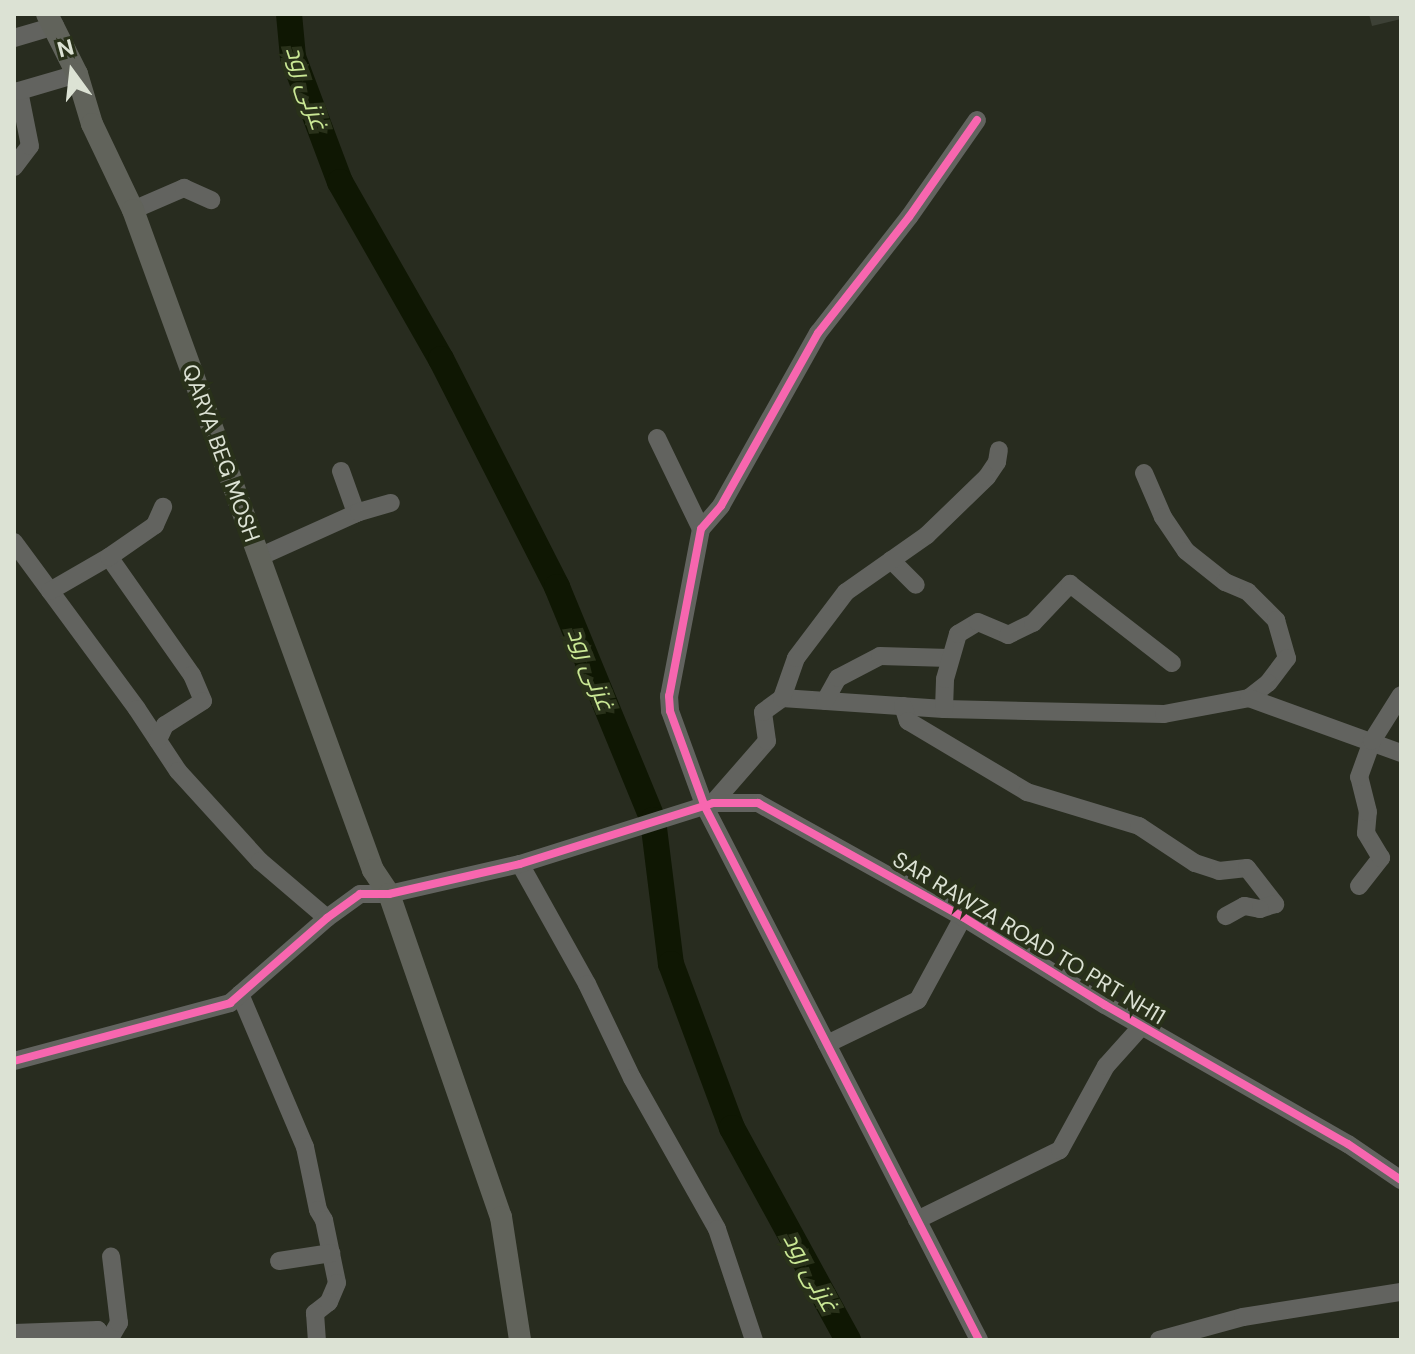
<!DOCTYPE html>
<html>
<head>
<meta charset="utf-8">
<style>
  body { margin:0 }
  #map { position:relative; width:1415px; height:1354px; overflow:hidden; background:#282c1f; font-family:"DM Sans",Cairo,sans-serif }
  div>[style] { position:absolute }
  .river>* { height:26px; margin:-13px; padding:0 13px; transform-origin:13px; border-radius:13px; background:#0f1703 }
  .building>* { inset:0; background:#3d4136 }
  .minor>* { height:18px; margin:-9px; padding:0 9px; transform-origin:9px; border-radius:9px; background:#62635f }
  .major>* { height:22px; margin:-11px; padding:0 11px; transform-origin:11px; border-radius:11px; background:#61635b }
  .cycleway>* { height:8px; margin:-4px; padding:0 4px; transform-origin:4px; border-radius:4px; background:#f766af }
  span { translate:-50% -50%; white-space:nowrap; text-align:center; line-height:1.15; -webkit-text-stroke:8px #29311a; paint-order:stroke }
  .street-label { font-size:22px; color:#dce2d4 }
  .water-label { font-size:24px; color:#cae895; font-style:italic }
  .frame { position:absolute; inset:0; border:16px solid #dce2d4; pointer-events:none }
  .north { position:absolute; left:32px; top:32px; width:80px; height:80px; -webkit-text-stroke:6px #29311a; paint-order:stroke; rotate:345deg; font-size:22px; font-weight:700; line-height:32px; text-align:center; color:#dce2d4 }
  .north::after { content:''; display:block; margin:auto; width:28px; height:36px; background:#dce2d4; clip-path:polygon(50% 0,100% 100%,50% 72%,0 100%) }
</style>
</head>
<body>
<div id="map">
  <div class="river">
    <div style="left:289px;top:14px;width:43px;rotate:84.7deg"></div>
    <div style="left:293px;top:57px;width:134px;rotate:69.4deg"></div>
    <div style="left:340px;top:182px;width:204px;rotate:60.3deg"></div>
    <div style="left:441px;top:359px;width:256px;rotate:63deg"></div>
    <div style="left:557px;top:587px;width:252px;rotate:67.6deg"></div>
    <div style="left:653px;top:820px;width:145px;rotate:82.9deg"></div>
    <div style="left:671px;top:964px;width:175px;rotate:69.6deg"></div>
    <div style="left:732px;top:1128px;width:242px;rotate:61.3deg"></div>
  </div>
  <div class="building">
    <div style="clip-path:polygon(1369px 14px,1401px 14px,1401px 19px,1372px 26px)"></div>
  </div>
  <div class="minor">
    <div style="left:14px;top:38px;width:43px;rotate:-16.3deg"></div>
    <div style="left:977px;top:120px;width:118px;rotate:125deg"></div>
    <div style="left:909px;top:217px;width:147px;rotate:128.1deg"></div>
    <div style="left:818px;top:333px;width:198px;rotate:119.3deg"></div>
    <div style="left:721px;top:506px;width:30px;rotate:131deg"></div>
    <div style="left:701px;top:529px;width:170px;rotate:100.8deg"></div>
    <div style="left:669px;top:696px;width:15px;rotate:86deg"></div>
    <div style="left:670px;top:711px;width:102px;rotate:70deg"></div>
    <div style="left:705px;top:807px;width:599px;rotate:62.79deg"></div>
    <div style="left:14px;top:167px;width:26px;rotate:-53deg"></div>
    <div style="left:30px;top:146px;width:56px;rotate:-101.3deg"></div>
    <div style="left:19px;top:91px;width:60px;rotate:-16.3deg"></div>
    <div style="left:133px;top:210px;width:56px;rotate:-23.3deg"></div>
    <div style="left:184px;top:188px;width:30px;rotate:24deg"></div>
    <div style="left:657px;top:438px;width:101px;rotate:64.2deg"></div>
    <div style="left:341px;top:471px;width:45px;rotate:70.3deg"></div>
    <div style="left:1144px;top:473px;width:48px;rotate:66.6deg"></div>
    <div style="left:1163px;top:517px;width:41px;rotate:55.9deg"></div>
    <div style="left:1186px;top:551px;width:50px;rotate:38.5deg"></div>
    <div style="left:1225px;top:582px;width:25px;rotate:23deg"></div>
    <div style="left:1248px;top:592px;width:40px;rotate:45deg"></div>
    <div style="left:1276px;top:620px;width:40px;rotate:74deg"></div>
    <div style="left:1287px;top:658px;width:31px;rotate:127deg"></div>
    <div style="left:1268px;top:683px;width:24px;rotate:142deg"></div>
    <div style="left:14px;top:542px;width:207px;rotate:53.6deg"></div>
    <div style="left:137px;top:709px;width:74px;rotate:56.5deg"></div>
    <div style="left:178px;top:771px;width:122px;rotate:47.7deg"></div>
    <div style="left:260px;top:861px;width:88px;rotate:40.4deg"></div>
    <div style="left:109px;top:557px;width:144px;rotate:54.9deg"></div>
    <div style="left:192px;top:675px;width:28px;rotate:67deg"></div>
    <div style="left:203px;top:701px;width:45px;rotate:147.7deg"></div>
    <div style="left:165px;top:725px;width:17px;rotate:115deg"></div>
    <div style="left:259px;top:557px;width:110px;rotate:-24.2deg"></div>
    <div style="left:359px;top:512px;width:33px;rotate:-16deg"></div>
    <div style="left:891px;top:560px;width:35px;rotate:45deg"></div>
    <div style="left:50px;top:591px;width:68px;rotate:-30deg"></div>
    <div style="left:109px;top:557px;width:56px;rotate:-34.8deg"></div>
    <div style="left:155px;top:525px;width:20px;rotate:-66deg"></div>
    <div style="left:782px;top:698px;width:162px;rotate:3.9deg"></div>
    <div style="left:944px;top:709px;width:220px;rotate:1.3deg"></div>
    <div style="left:1164px;top:714px;width:86px;rotate:-10.7deg"></div>
    <div style="left:1249px;top:698px;width:162px;rotate:19.9deg"></div>
    <div style="left:825px;top:701px;width:26px;rotate:-61deg"></div>
    <div style="left:838px;top:678px;width:47px;rotate:-27.6deg"></div>
    <div style="left:880px;top:656px;width:69px;rotate:1.7deg"></div>
    <div style="left:903px;top:706px;width:16px;rotate:72deg"></div>
    <div style="left:908px;top:721px;width:139px;rotate:30.8deg"></div>
    <div style="left:1027px;top:792px;width:117px;rotate:16.9deg"></div>
    <div style="left:1139px;top:826px;width:67px;rotate:33.5deg"></div>
    <div style="left:1195px;top:863px;width:25px;rotate:18deg"></div>
    <div style="left:1219px;top:871px;width:28px;rotate:-6deg"></div>
    <div style="left:1247px;top:868px;width:46px;rotate:52.1deg"></div>
    <div style="left:1275px;top:904px;width:16px;rotate:162deg"></div>
    <div style="left:1260px;top:909px;width:16px;rotate:-169deg"></div>
    <div style="left:1244px;top:906px;width:21px;rotate:151deg"></div>
    <div style="left:944px;top:709px;width:30px;rotate:-88deg"></div>
    <div style="left:945px;top:679px;width:47px;rotate:-73.9deg"></div>
    <div style="left:958px;top:634px;width:23px;rotate:-31deg"></div>
    <div style="left:978px;top:622px;width:33px;rotate:23deg"></div>
    <div style="left:1008px;top:635px;width:28px;rotate:-26deg"></div>
    <div style="left:1033px;top:623px;width:54px;rotate:-46.5deg"></div>
    <div style="left:1070px;top:584px;width:129px;rotate:37.8deg"></div>
    <div style="left:713px;top:803px;width:82px;rotate:-48.9deg"></div>
    <div style="left:767px;top:741px;width:29px;rotate:-98deg"></div>
    <div style="left:763px;top:712px;width:24px;rotate:-36deg"></div>
    <div style="left:782px;top:698px;width:42px;rotate:-70.7deg"></div>
    <div style="left:796px;top:658px;width:83px;rotate:-52.9deg"></div>
    <div style="left:846px;top:592px;width:99px;rotate:-35.1deg"></div>
    <div style="left:927px;top:535px;width:83px;rotate:-44deg"></div>
    <div style="left:987px;top:477px;width:18px;rotate:-56deg"></div>
    <div style="left:997px;top:462px;width:12px;rotate:-81deg"></div>
    <div style="left:520px;top:864px;width:137px;rotate:60.8deg"></div>
    <div style="left:587px;top:984px;width:104px;rotate:64.4deg"></div>
    <div style="left:632px;top:1078px;width:173px;rotate:60.6deg"></div>
    <div style="left:717px;top:1229px;width:117px;rotate:71.6deg"></div>
    <div style="left:1359px;top:886px;width:36px;rotate:-52deg"></div>
    <div style="left:1381px;top:858px;width:29px;rotate:-121deg"></div>
    <div style="left:1366px;top:833px;width:21px;rotate:-85deg"></div>
    <div style="left:1368px;top:812px;width:36px;rotate:-104deg"></div>
    <div style="left:1359px;top:777px;width:38px;rotate:-70deg"></div>
    <div style="left:1372px;top:741px;width:54px;rotate:-57.8deg"></div>
    <div style="left:240px;top:994px;width:166px;rotate:67deg"></div>
    <div style="left:305px;top:1147px;width:64px;rotate:78.3deg"></div>
    <div style="left:318px;top:1210px;width:12px;rotate:59deg"></div>
    <div style="left:324px;top:1220px;width:64px;rotate:78.3deg"></div>
    <div style="left:337px;top:1283px;width:21px;rotate:113deg"></div>
    <div style="left:329px;top:1302px;width:18px;rotate:142deg"></div>
    <div style="left:315px;top:1313px;width:27px;rotate:86deg"></div>
    <div style="left:827px;top:1044px;width:101px;rotate:-25.8deg"></div>
    <div style="left:918px;top:1000px;width:94px;rotate:-61.5deg"></div>
    <div style="left:14px;top:1061px;width:224px;rotate:-15deg"></div>
    <div style="left:230px;top:1003px;width:129px;rotate:-41.2deg"></div>
    <div style="left:327px;top:918px;width:41px;rotate:-36deg"></div>
    <div style="left:360px;top:894px;width:29px"></div>
    <div style="left:389px;top:894px;width:134px;rotate:-12.9deg"></div>
    <div style="left:520px;top:864px;width:202px;rotate:-17.5deg"></div>
    <div style="left:713px;top:803px;width:45px"></div>
    <div style="left:758px;top:803px;width:235px;rotate:29.1deg"></div>
    <div style="left:963px;top:917px;width:167px;rotate:31.8deg"></div>
    <div style="left:1105px;top:1005px;width:280px;rotate:29.8deg"></div>
    <div style="left:1348px;top:1144px;width:64px;rotate:34.2deg"></div>
    <div style="left:917px;top:1220px;width:159px;rotate:-26.1deg"></div>
    <div style="left:1060px;top:1150px;width:96px;rotate:-61.3deg"></div>
    <div style="left:1106px;top:1066px;width:52px;rotate:-48.1deg"></div>
    <div style="left:279px;top:1261px;width:53px;rotate:-8.7deg"></div>
    <div style="left:14px;top:1333px;width:84px;rotate:-2deg"></div>
    <div style="left:98px;top:1330px;width:11px;rotate:63deg"></div>
    <div style="left:109px;top:1340px;width:20px;rotate:-60deg"></div>
    <div style="left:119px;top:1323px;width:67px;rotate:-96.8deg"></div>
    <div style="left:1159px;top:1340px;width:87px;rotate:-15.3deg"></div>
    <div style="left:1243px;top:1317px;width:160px;rotate:-9deg"></div>
  </div>
  <div class="major">
    <div style="left:47px;top:14px;width:67px;rotate:63.4deg"></div>
    <div style="left:77px;top:74px;width:52px;rotate:73.3deg"></div>
    <div style="left:92px;top:124px;width:95px;rotate:64.5deg"></div>
    <div style="left:133px;top:210px;width:702px;rotate:70.02deg"></div>
    <div style="left:373px;top:870px;width:29px;rotate:56deg"></div>
    <div style="left:389px;top:894px;width:342px;rotate:70.9deg"></div>
    <div style="left:501px;top:1217px;width:124px;rotate:81.2deg"></div>
  </div>
  <div class="cycleway">
    <div style="left:977px;top:120px;width:118px;rotate:125deg"></div>
    <div style="left:909px;top:217px;width:147px;rotate:128.1deg"></div>
    <div style="left:818px;top:333px;width:198px;rotate:119.3deg"></div>
    <div style="left:721px;top:506px;width:30px;rotate:131deg"></div>
    <div style="left:701px;top:529px;width:170px;rotate:100.8deg"></div>
    <div style="left:669px;top:696px;width:15px;rotate:86deg"></div>
    <div style="left:670px;top:711px;width:102px;rotate:70deg"></div>
    <div style="left:705px;top:807px;width:599px;rotate:62.79deg"></div>
    <div style="left:14px;top:1061px;width:224px;rotate:-15deg"></div>
    <div style="left:230px;top:1003px;width:129px;rotate:-41.2deg"></div>
    <div style="left:327px;top:918px;width:41px;rotate:-36deg"></div>
    <div style="left:360px;top:894px;width:29px"></div>
    <div style="left:389px;top:894px;width:134px;rotate:-12.9deg"></div>
    <div style="left:520px;top:864px;width:202px;rotate:-17.5deg"></div>
    <div style="left:713px;top:803px;width:45px"></div>
    <div style="left:758px;top:803px;width:235px;rotate:29.1deg"></div>
    <div style="left:963px;top:917px;width:167px;rotate:31.8deg"></div>
    <div style="left:1105px;top:1005px;width:280px;rotate:29.8deg"></div>
    <div style="left:1348px;top:1144px;width:64px;rotate:34.2deg"></div>
  </div>
  <div class="street-label">
    <span style="left:221px;top:453px;rotate:70deg">QARYA BEG MOSH</span>
    <span style="left:1029px;top:938px;rotate:31deg">SAR RAWZA ROAD TO PRT NH11</span>
  </div>
  <div class="water-label">
    <span style="left:307px;top:88px;rotate:72deg">غزنی رود</span>
    <span style="left:591px;top:669px;rotate:68deg">غزنی رود</span>
    <span style="left:811px;top:1272px;rotate:61deg">غزنی رود</span>
  </div>
  <div class="frame"></div>
  <div class="north">N</div>
</div>
</body>
</html>
